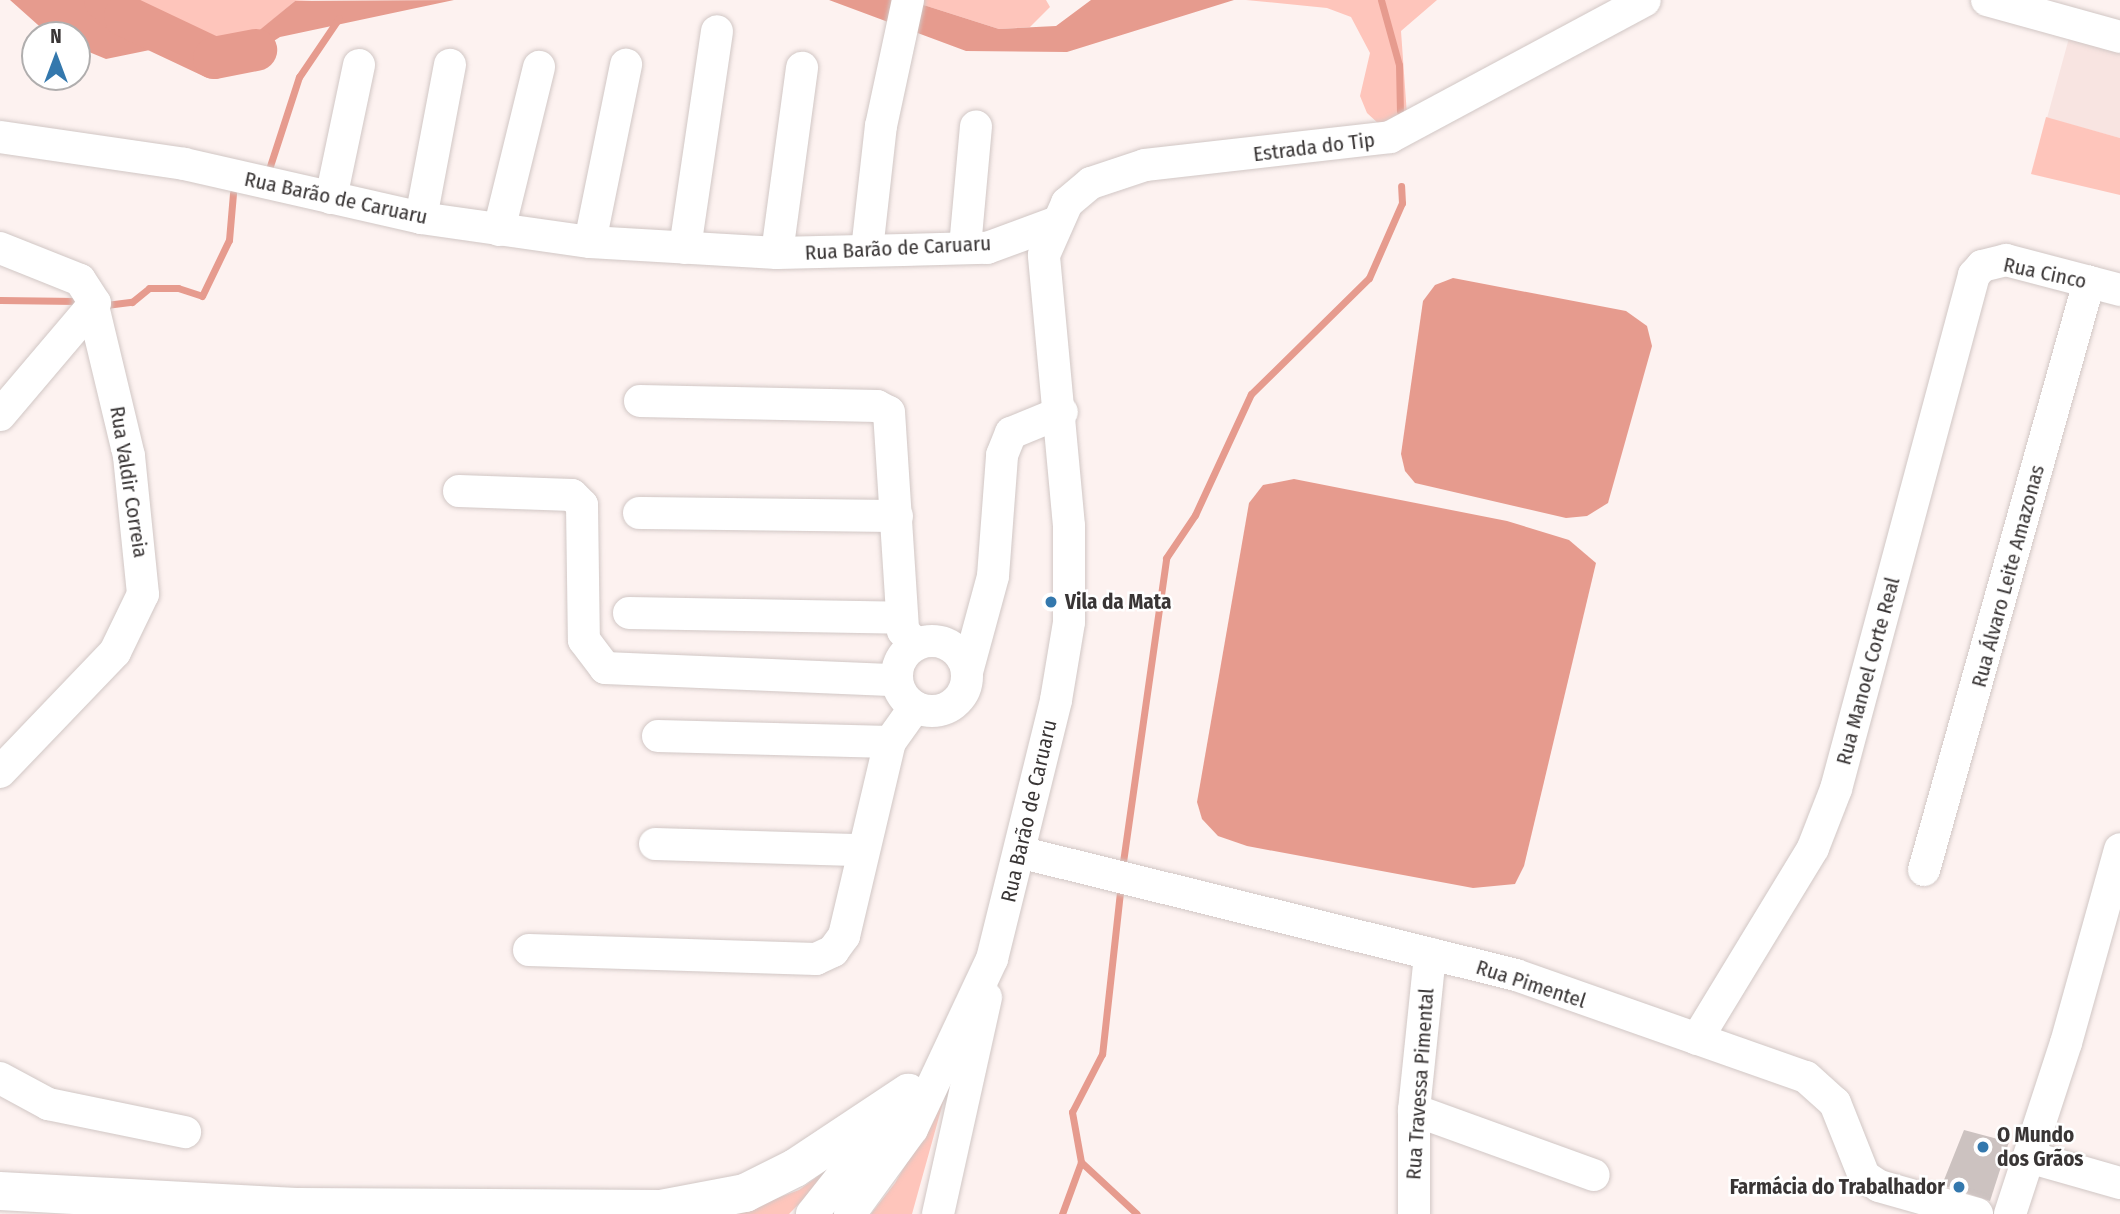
<!DOCTYPE html>
<html>
<head>
<meta charset="utf-8">
<style>
  body { margin:0 }
  #map { position:relative; width:2120px; height:1214px; overflow:hidden; background:#fdf2f0; font-family:"Fira Sans Condensed",sans-serif }
  div>[style] { position:absolute }
  .built>* { inset:0; background:#f8e4e1 }
  .green>* { inset:0; background:#fec5bb }
  .water>* { inset:0; background:#e69b8e }
  .stream>* { height:7px; margin:-3.5px; padding:0 3.5px; transform-origin:3.5px; border-radius:3.5px; background:#e69b8e }
  .river>* { height:42px; margin:-21px; padding:0 21px; transform-origin:21px; border-radius:21px; background:#e69b8e }
  .building>* { inset:0; background:#ccc2c0 }
  .roads { filter:drop-shadow(0 0 2px #d1c7c5) drop-shadow(0 0 2px #d1c7c5) }
  .minor>* { height:32px; margin:-16px; padding:0 16px; transform-origin:16px; border-radius:16px; background:#fff }
  .minor>.ring { margin:-16px; padding:0; box-sizing:content-box; background:none; border:32px solid #fff; border-radius:50% }
  .highway>* { height:38px; margin:-19px; padding:0 19px; transform-origin:19px; border-radius:19px; background:#fff }
  .dots>* { width:19px; height:19px; translate:-50% -50%; box-sizing:border-box; border:4px solid #fff; border-radius:50% }
  span { translate:-50% -50%; white-space:nowrap; text-align:center; line-height:1.15; -webkit-text-stroke:5px #fff; paint-order:stroke }
  .street-label { font-size:21px; color:#393535 }
  .poi-label { font-size:21px; color:#393535; font-weight:700 }
  .left { translate:0 -50%; text-align:left }
  .right { translate:-100% -50%; text-align:right }
  .north { position:absolute; left:21px; top:21px; width:70px; height:70px; box-sizing:border-box; background:#fff; border:2px solid #b0aeae; border-radius:50%; rotate:0deg; font-size:19px; font-weight:700; line-height:28px; text-align:center; color:#393535 }
  .north::after { content:''; display:block; margin:auto; width:24px; height:32px; background:#3478ad; clip-path:polygon(50% 0,100% 100%,50% 72%,0 100%) }
</style>
</head>
<body>
<div id="map">
  <div class="built">
    <div style="clip-path:polygon(2069px 38px,2120px 52px,2120px 138px,2047px 118px)"></div>
  </div>
  <div class="green">
    <div style="clip-path:polygon(116px 0,312px 0,295px 1px,256px 34px,233px 40px,171px 30px)"></div>
    <div style="clip-path:polygon(908px 0,1046px 0,1050px 7px,1030px 27px,999px 29px)"></div>
    <div style="clip-path:polygon(1246px 0,1437px 0,1401px 31px,1407px 115px,1379px 124px,1367px 113px,1360px 96px,1370px 53px,1351px 17px,1327px 8px)"></div>
    <div style="clip-path:polygon(2046px 117px,2120px 138px,2120px 195px,2031px 174px)"></div>
    <div style="clip-path:polygon(944px 1099px,912px 1214px,871px 1214px,895px 1183px)"></div>
    <div style="clip-path:polygon(845px 1157px,789px 1214px,734px 1214px,799px 1190px)"></div>
  </div>
  <div class="water">
    <div style="clip-path:polygon(10px 0,116px 0,171px 30px,233px 40px,256px 33px,295px 1px,454px 0,280px 37px,246px 59px,227px 60px,179px 44px,106px 59px,77px 47px,77px 35px,47px 33px)"></div>
    <div style="clip-path:polygon(829px 0,908px 0,999px 29px,1056px 26px,1091px 0,1234px 0,1067px 52px,966px 51px)"></div>
    <div style="clip-path:polygon(1453px 278px,1626px 311px,1647px 326px,1652px 346px,1608px 503px,1587px 516px,1566px 518px,1415px 483px,1405px 471px,1401px 454px,1423px 301px,1435px 285px)"></div>
    <div style="clip-path:polygon(1294px 479px,1507px 521px,1569px 540px,1596px 563px,1524px 866px,1515px 884px,1473px 888px,1247px 846px,1218px 836px,1202px 819px,1197px 802px,1249px 503px,1263px 485px)"></div>
  </div>
  <div class="stream">
    <div style="left:1381px;top:0;width:67px;rotate:74.5deg"></div>
    <div style="left:1399px;top:65px;width:46px;rotate:88.8deg"></div>
    <div style="left:270px;top:166px;width:94px;rotate:-72deg"></div>
    <div style="left:299px;top:77px;width:71px;rotate:-55.9deg"></div>
    <div style="left:0;top:300px;width:76px;rotate:0.8deg"></div>
    <div style="left:106px;top:305px;width:26px;rotate:-7deg"></div>
    <div style="left:132px;top:302px;width:22px;rotate:-39deg"></div>
    <div style="left:149px;top:288px;width:29px"></div>
    <div style="left:178px;top:288px;width:25px;rotate:18deg"></div>
    <div style="left:202px;top:296px;width:62px;rotate:-64.3deg"></div>
    <div style="left:229px;top:240px;width:47px;rotate:-85.1deg"></div>
    <div style="left:1123px;top:862px;width:307px;rotate:-81.9deg"></div>
    <div style="left:1166px;top:558px;width:52px;rotate:-56deg"></div>
    <div style="left:1195px;top:515px;width:133px;rotate:-65.2deg"></div>
    <div style="left:1251px;top:394px;width:165px;rotate:-44.5deg"></div>
    <div style="left:1369px;top:278px;width:82px;rotate:-66.3deg"></div>
    <div style="left:1402px;top:203px;width:17px;rotate:-93deg"></div>
    <div style="left:1120px;top:892px;width:163px;rotate:96.3deg"></div>
    <div style="left:1102px;top:1054px;width:65px;rotate:117.3deg"></div>
    <div style="left:1072px;top:1112px;width:51px;rotate:79.8deg"></div>
    <div style="left:1081px;top:1162px;width:76px;rotate:42.9deg"></div>
    <div style="left:1062px;top:1214px;width:55px;rotate:-69.9deg"></div>
  </div>
  <div class="river">
    <div style="left:105px;top:0;width:26px;rotate:39deg"></div>
    <div style="left:125px;top:16px;width:98px;rotate:25.3deg"></div>
    <div style="left:214px;top:58px;width:43px;rotate:-10.8deg"></div>
  </div>
  <div class="building">
    <div style="clip-path:polygon(1964px 1130px,2009px 1142px,1990px 1201px,1942px 1185px)"></div>
  </div>
  <div class="roads">
    <div class="minor">
      <div style="left:1987px;top:0;width:138px;rotate:15.5deg"></div>
      <div style="left:0;top:137px;width:186px;rotate:8.3deg"></div>
      <div style="left:184px;top:164px;width:243px;rotate:12.8deg"></div>
      <div style="left:421px;top:218px;width:171px;rotate:8.1deg"></div>
      <div style="left:590px;top:242px;width:187px;rotate:3.4deg"></div>
      <div style="left:777px;top:253px;width:210px;rotate:-1.4deg"></div>
      <div style="left:987px;top:248px;width:72px;rotate:-20.2deg"></div>
      <div style="left:331px;top:198px;width:136px;rotate:-78.1deg"></div>
      <div style="left:421px;top:218px;width:156px;rotate:-79.3deg"></div>
      <div style="left:499px;top:230px;width:168px;rotate:-76.2deg"></div>
      <div style="left:590px;top:242px;width:181px;rotate:-78.5deg"></div>
      <div style="left:965px;top:247px;width:121px;rotate:-84.8deg"></div>
      <div style="left:0;top:248px;width:86px;rotate:21.8deg"></div>
      <div style="left:80px;top:280px;width:27px;rotate:57deg"></div>
      <div style="left:95px;top:303px;width:147px;rotate:130.3deg"></div>
      <div style="left:685px;top:248px;width:219px;rotate:-81.6deg"></div>
      <div style="left:867px;top:250px;width:125px;rotate:-83.6deg"></div>
      <div style="left:881px;top:126px;width:129px;rotate:-77.9deg"></div>
      <div style="left:777px;top:253px;width:187px;rotate:-82.3deg"></div>
      <div style="left:640px;top:401px;width:237px;rotate:1.2deg"></div>
      <div style="left:877px;top:406px;width:13px;rotate:27deg"></div>
      <div style="left:889px;top:412px;width:219px;rotate:86.3deg"></div>
      <div style="left:903px;top:631px;width:18px;rotate:45deg"></div>
      <div style="left:459px;top:491px;width:113px;rotate:2deg"></div>
      <div style="left:572px;top:495px;width:14px;rotate:45deg"></div>
      <div style="left:582px;top:505px;width:135px;rotate:89.2deg"></div>
      <div style="left:584px;top:640px;width:35px;rotate:53deg"></div>
      <div style="left:605px;top:668px;width:291px;rotate:2.4deg"></div>
      <div style="left:639px;top:513px;width:258px;rotate:0.7deg"></div>
      <div style="left:629px;top:613px;width:273px;rotate:1deg"></div>
      <div class="ring" style="left:897px;top:641px;width:38px;height:38px"></div>
      <div style="left:967px;top:672px;width:99px;rotate:-74.8deg"></div>
      <div style="left:993px;top:576px;width:121px;rotate:-85.7deg"></div>
      <div style="left:1002px;top:455px;width:24px;rotate:-68deg"></div>
      <div style="left:1011px;top:433px;width:55px;rotate:-22.4deg"></div>
      <div style="left:658px;top:736px;width:232px;rotate:1.5deg"></div>
      <div style="left:0;top:772px;width:166px;rotate:-46.2deg"></div>
      <div style="left:115px;top:652px;width:64px;rotate:-64.2deg"></div>
      <div style="left:143px;top:594px;width:139px;rotate:-95.8deg"></div>
      <div style="left:129px;top:456px;width:150px;rotate:-103.5deg"></div>
      <div style="left:655px;top:844px;width:208px;rotate:1.7deg"></div>
      <div style="left:1019px;top:852px;width:512px;rotate:13.9deg"></div>
      <div style="left:1516px;top:975px;width:307px;rotate:19.4deg"></div>
      <div style="left:1806px;top:1077px;width:39px;rotate:42deg"></div>
      <div style="left:1835px;top:1103px;width:79px;rotate:68.3deg"></div>
      <div style="left:1864px;top:1176px;width:18px;rotate:34deg"></div>
      <div style="left:1879px;top:1186px;width:102px;rotate:15.9deg"></div>
      <div style="left:1924px;top:870px;width:611px;rotate:-74.33deg"></div>
      <div style="left:529px;top:950px;width:287px;rotate:1.8deg"></div>
      <div style="left:816px;top:959px;width:19px;rotate:-25deg"></div>
      <div style="left:833px;top:951px;width:19px;rotate:-54deg"></div>
      <div style="left:844px;top:936px;width:199px;rotate:-76.7deg"></div>
      <div style="left:890px;top:742px;width:43px;rotate:-54.5deg"></div>
      <div style="left:1697px;top:1039px;width:223px;rotate:-58.7deg"></div>
      <div style="left:1813px;top:848px;width:63px;rotate:-68.7deg"></div>
      <div style="left:1836px;top:789px;width:532px;rotate:-74.97deg"></div>
      <div style="left:1974px;top:275px;width:12px;rotate:-48deg"></div>
      <div style="left:1982px;top:266px;width:25px;rotate:-14deg"></div>
      <div style="left:2006px;top:260px;width:118px;rotate:14.7deg"></div>
      <div style="left:0;top:1078px;width:55px;rotate:28.4deg"></div>
      <div style="left:48px;top:1104px;width:140px;rotate:11.6deg"></div>
      <div style="left:1414px;top:1110px;width:191px;rotate:19.9deg"></div>
      <div style="left:2029px;top:1157px;width:95px;rotate:15.9deg"></div>
      <div style="left:812px;top:1214px;width:135px;rotate:-51.6deg"></div>
      <div style="left:850px;top:1214px;width:105px;rotate:-53.9deg"></div>
      <div style="left:912px;top:1129px;width:188px;rotate:-64.8deg"></div>
      <div style="left:992px;top:959px;width:267px;rotate:-76.1deg"></div>
      <div style="left:1056px;top:700px;width:79px;rotate:-80.5deg"></div>
      <div style="left:1069px;top:622px;width:96px;rotate:-90deg"></div>
      <div style="left:1069px;top:526px;width:272px;rotate:-95.3deg"></div>
      <div style="left:1044px;top:255px;width:57px;rotate:-66.1deg"></div>
      <div style="left:1067px;top:203px;width:31px;rotate:-40deg"></div>
      <div style="left:1091px;top:183px;width:57px;rotate:-18.4deg"></div>
      <div style="left:1145px;top:165px;width:247px;rotate:-6.5deg"></div>
      <div style="left:1390px;top:137px;width:289px;rotate:-28.2deg"></div>
      <div style="left:938px;top:1214px;width:222px;rotate:-77.5deg"></div>
      <div style="left:1414px;top:1214px;width:104px;rotate:-90deg"></div>
      <div style="left:1414px;top:1110px;width:157px;rotate:-84.1deg"></div>
      <div style="left:2010px;top:1214px;width:180px;rotate:-71.9deg"></div>
      <div style="left:2066px;top:1043px;width:201px;rotate:-74.4deg"></div>
    </div>
    <div class="highway">
      <div style="left:0;top:1191px;width:296px;rotate:3.1deg"></div>
      <div style="left:296px;top:1207px;width:365px;rotate:0.3deg"></div>
      <div style="left:661px;top:1209px;width:86px;rotate:-10.8deg"></div>
      <div style="left:745px;top:1193px;width:56px;rotate:-26.6deg"></div>
      <div style="left:795px;top:1168px;width:136px;rotate:-33.6deg"></div>
    </div>
  </div>
  <div class="dots">
    <div style="left:1051px;top:602px;background:#3478ad"></div>
    <div style="left:1983px;top:1147px;background:#3478ad"></div>
    <div style="left:1959px;top:1187px;background:#3478ad"></div>
  </div>
  <div class="street-label">
    <span style="left:1314px;top:147px;rotate:-7deg">Estrada do Tip</span>
    <span style="left:336px;top:198px;rotate:12deg">Rua Barão de Caruaru</span>
    <span style="left:898px;top:248px;rotate:-3deg">Rua Barão de Caruaru</span>
    <span style="left:2045px;top:273px;rotate:12deg">Rua Cinco</span>
    <span style="left:129px;top:482px;rotate:81deg">Rua Valdir Correia</span>
    <span style="left:2008px;top:576px;rotate:-75deg">Rua Álvaro Leite Amazonas</span>
    <span style="left:1868px;top:671px;rotate:-75deg">Rua Manoel Corte Real</span>
    <span style="left:1029px;top:811px;rotate:-77deg">Rua Barão de Caruaru</span>
    <span style="left:1531px;top:984px;rotate:18deg">Rua Pimentel</span>
    <span style="left:1420px;top:1084px;rotate:-86deg">Rua Travessa Pimental</span>
  </div>
  <div class="poi-label">
    <span class="left" style="left:1065px;top:602px">Vila da Mata</span>
    <span class="left" style="left:1997px;top:1147px">O Mundo<br>dos Grãos</span>
    <span class="right" style="left:1945px;top:1187px">Farmácia do Trabalhador</span>
  </div>
  <div class="north">N</div>
</div>
</body>
</html>
